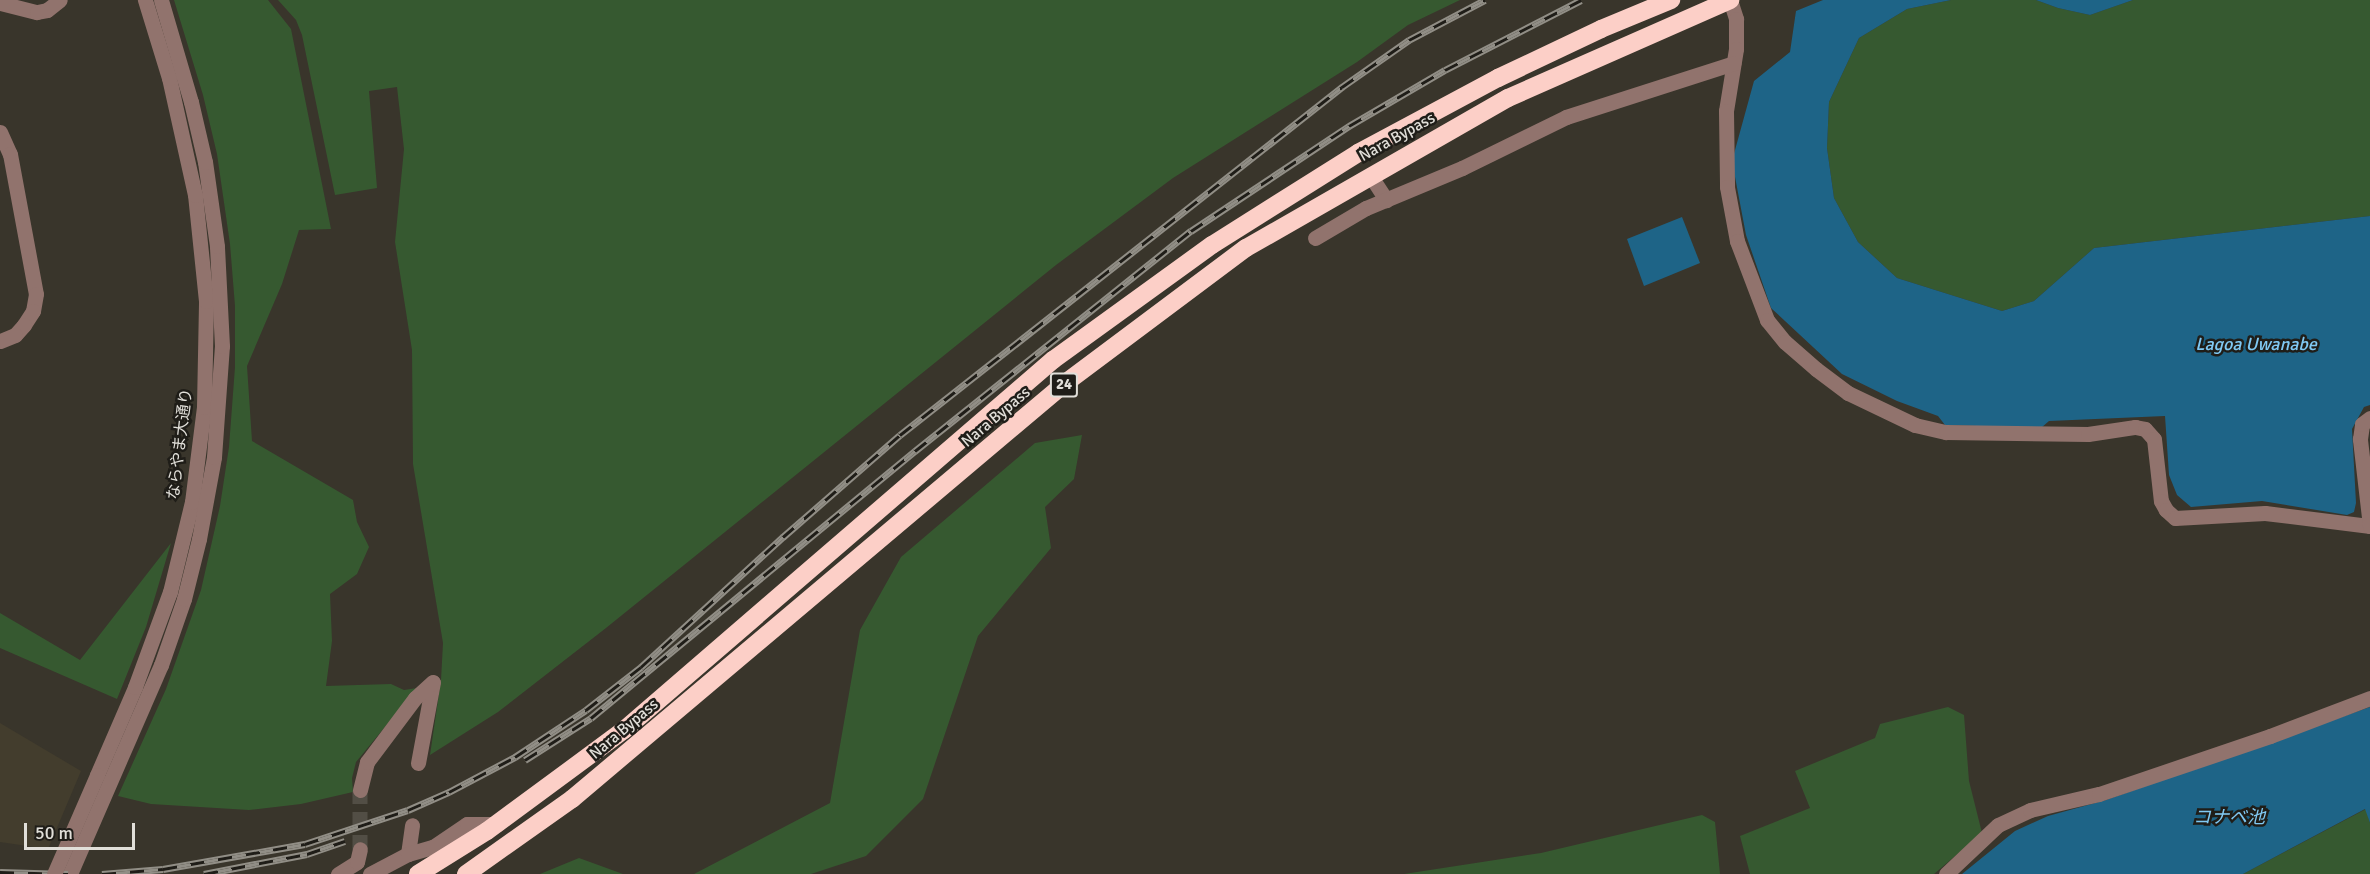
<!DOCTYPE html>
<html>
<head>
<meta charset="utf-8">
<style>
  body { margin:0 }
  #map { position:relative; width:2370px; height:874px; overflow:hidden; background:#39352b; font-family:Signika,"Noto Sans JP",sans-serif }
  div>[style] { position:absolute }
  .built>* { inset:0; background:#433d2d }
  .green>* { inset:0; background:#365930 }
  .water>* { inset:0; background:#1e6487 }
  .minor-tunnel>* { height:15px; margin-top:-7.5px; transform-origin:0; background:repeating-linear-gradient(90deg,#524e45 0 15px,transparent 0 23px) }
  .minor>* { height:15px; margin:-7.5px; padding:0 7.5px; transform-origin:7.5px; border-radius:7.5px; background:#91736d }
  .highway>* { height:18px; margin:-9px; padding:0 9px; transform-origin:9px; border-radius:9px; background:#fccfc7 }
  .rail>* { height:7px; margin-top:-3.5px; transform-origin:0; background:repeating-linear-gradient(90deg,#1f1d18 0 14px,#918e86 0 28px); box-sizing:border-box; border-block:2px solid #918e86 }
  .minor-bridge>* { height:15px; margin:-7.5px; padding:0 7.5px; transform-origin:7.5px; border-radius:7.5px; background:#91736d }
  span { translate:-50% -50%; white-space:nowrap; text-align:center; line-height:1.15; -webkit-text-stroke:5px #1f1d18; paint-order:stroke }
  .shield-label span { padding:2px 4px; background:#1f1d18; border:2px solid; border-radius:4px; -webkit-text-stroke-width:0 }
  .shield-label { font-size:15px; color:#e1dfd9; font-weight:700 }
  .street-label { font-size:16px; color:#e1dfd9 }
  .water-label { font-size:18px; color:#80c9f3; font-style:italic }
  .scale { position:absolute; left:24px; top:823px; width:111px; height:27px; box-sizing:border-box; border:3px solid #e1dfd9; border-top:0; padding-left:8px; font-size:18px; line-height:21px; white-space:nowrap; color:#e1dfd9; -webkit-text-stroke:4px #1f1d18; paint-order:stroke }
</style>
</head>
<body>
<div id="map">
  <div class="built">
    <div style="clip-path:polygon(0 723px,81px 771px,48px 849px,0 842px)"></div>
  </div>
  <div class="green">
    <div style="clip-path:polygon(174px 0,268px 0,291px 29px,331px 229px,299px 230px,282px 284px,247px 366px,252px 441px,353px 500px,357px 522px,369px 547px,357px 574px,330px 594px,332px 641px,326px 686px,391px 684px,404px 690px,417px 688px,356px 762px,352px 778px,353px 792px,301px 804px,249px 810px,151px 804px,118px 796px,166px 689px,201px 590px,220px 506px,229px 447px,235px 367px,235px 306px,230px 244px,217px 154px,203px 95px)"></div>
    <div style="clip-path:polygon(278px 0,1460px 0,1408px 25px,1357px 62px,1173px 178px,1056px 265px,606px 628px,498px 712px,430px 755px,441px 680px,443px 643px,413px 464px,412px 350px,395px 242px,404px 149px,397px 87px,369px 91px,377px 188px,335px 195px,302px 35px,296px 20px)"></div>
    <div style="clip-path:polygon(1951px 0,2036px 0,2058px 8px,2090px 15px,2133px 0,2370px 0,2370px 216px,2094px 248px,2034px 301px,2002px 311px,1897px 278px,1858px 242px,1834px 198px,1827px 148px,1829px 102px,1859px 38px,1907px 9px)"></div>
    <div style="clip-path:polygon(1082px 435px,1074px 479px,1045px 507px,1051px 548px,978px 636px,923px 799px,866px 856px,811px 874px,694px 874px,830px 803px,860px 630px,901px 557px,1035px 443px)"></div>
    <div style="clip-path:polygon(171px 543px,146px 627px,117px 699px,0 648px,0 613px,80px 660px)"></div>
    <div style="clip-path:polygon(1948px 707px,1964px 715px,1969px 781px,1982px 833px,1934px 874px,1750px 874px,1740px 836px,1810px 808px,1795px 771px,1875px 738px,1880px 724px)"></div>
    <div style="clip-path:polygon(2366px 809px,2370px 823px,2370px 874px,2243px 874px)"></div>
    <div style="clip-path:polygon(1702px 815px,1715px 822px,1720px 874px,1404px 874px,1541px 853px)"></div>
    <div style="clip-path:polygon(579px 858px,623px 874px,540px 874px)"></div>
  </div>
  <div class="water">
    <div style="clip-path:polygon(1823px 0,1951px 0,1907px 9px,1859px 38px,1829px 102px,1827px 148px,1834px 198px,1858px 242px,1897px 278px,2002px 311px,2034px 301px,2094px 248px,2370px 216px,2370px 405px,2364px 407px,2352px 429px,2356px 503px,2354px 512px,2347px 515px,2262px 501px,2191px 507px,2177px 495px,2169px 475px,2165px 416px,2049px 421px,2041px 428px,1945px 425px,1938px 416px,1897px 401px,1842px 374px,1771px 308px,1746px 235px,1732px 161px,1754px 81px,1790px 52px,1796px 11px)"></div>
    <div style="clip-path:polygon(2036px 0,2133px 0,2090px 15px,2058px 8px)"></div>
    <div style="clip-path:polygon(1682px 217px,1700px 263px,1644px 286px,1627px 239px)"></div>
    <div style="clip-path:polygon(2370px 707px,2370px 823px,2365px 809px,2243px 874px,1962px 874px,2015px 831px,2048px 816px,2106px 800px)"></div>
  </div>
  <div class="minor-tunnel">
    <div style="left:360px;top:849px;width:59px;rotate:-90deg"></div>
  </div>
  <div class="minor">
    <div style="left:1730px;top:0;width:20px;rotate:72deg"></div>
    <div style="left:1736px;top:19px;width:30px;rotate:90deg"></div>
    <div style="left:1736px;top:49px;width:63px;rotate:99.2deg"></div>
    <div style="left:1726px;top:111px;width:76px;rotate:89.2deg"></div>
    <div style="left:1727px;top:187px;width:55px;rotate:79.5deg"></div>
    <div style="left:1737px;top:241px;width:85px;rotate:69.2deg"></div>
    <div style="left:1767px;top:320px;width:28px;rotate:51deg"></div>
    <div style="left:1785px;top:342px;width:41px;rotate:41.1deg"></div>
    <div style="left:1816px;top:369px;width:40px;rotate:37deg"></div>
    <div style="left:1848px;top:393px;width:74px;rotate:25.5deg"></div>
    <div style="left:1915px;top:425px;width:32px;rotate:13deg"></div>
    <div style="left:1946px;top:432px;width:142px;rotate:0.8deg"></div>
    <div style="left:2088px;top:434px;width:48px;rotate:-8.5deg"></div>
    <div style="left:2135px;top:427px;width:10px;rotate:11deg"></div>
    <div style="left:2145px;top:429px;width:13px;rotate:48deg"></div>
    <div style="left:2154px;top:439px;width:62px;rotate:83.6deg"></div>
    <div style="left:2161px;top:501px;width:10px;rotate:61deg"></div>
    <div style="left:2166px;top:510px;width:12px;rotate:42deg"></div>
    <div style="left:2175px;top:518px;width:90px;rotate:-3.2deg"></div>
    <div style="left:2265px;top:513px;width:106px;rotate:7.1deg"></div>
    <div style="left:0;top:3px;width:38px;rotate:14deg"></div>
    <div style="left:37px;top:12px;width:10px;rotate:-11deg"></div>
    <div style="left:47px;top:10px;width:16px;rotate:-38deg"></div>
    <div style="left:0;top:132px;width:24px;rotate:66deg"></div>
    <div style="left:10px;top:154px;width:142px;rotate:79.5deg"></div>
    <div style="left:36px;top:294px;width:17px;rotate:100deg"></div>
    <div style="left:33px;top:311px;width:17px;rotate:123deg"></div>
    <div style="left:24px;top:325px;width:13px;rotate:132deg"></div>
    <div style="left:15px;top:335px;width:16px;rotate:158deg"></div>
    <div style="left:1370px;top:175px;width:30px;rotate:57deg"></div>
    <div style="left:1315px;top:238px;width:59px;rotate:-30.5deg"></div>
    <div style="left:1366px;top:208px;width:104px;rotate:-22.6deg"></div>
    <div style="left:1462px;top:168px;width:116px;rotate:-26.1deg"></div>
    <div style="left:1566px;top:117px;width:176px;rotate:-17.8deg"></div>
    <div style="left:2370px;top:526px;width:88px;rotate:-96.6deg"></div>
    <div style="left:2360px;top:439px;width:15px;rotate:-82deg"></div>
    <div style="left:2362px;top:424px;width:10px;rotate:-37deg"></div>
    <div style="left:418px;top:763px;width:82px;rotate:-79.5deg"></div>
    <div style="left:97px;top:775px;width:96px;rotate:-66.6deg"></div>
    <div style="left:135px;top:687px;width:101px;rotate:-69.8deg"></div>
    <div style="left:170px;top:592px;width:93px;rotate:-76.3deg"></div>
    <div style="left:192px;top:502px;width:96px;rotate:-82.8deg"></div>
    <div style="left:204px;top:407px;width:106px;rotate:-88.9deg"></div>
    <div style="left:206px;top:301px;width:107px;rotate:-95.9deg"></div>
    <div style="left:195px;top:195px;width:120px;rotate:-102.5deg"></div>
    <div style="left:169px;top:78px;width:82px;rotate:-107.1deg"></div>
    <div style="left:360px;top:790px;width:29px;rotate:-76deg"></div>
    <div style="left:367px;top:762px;width:80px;rotate:-53.1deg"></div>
    <div style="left:415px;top:698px;width:24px;rotate:-42deg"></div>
    <div style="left:408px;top:854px;width:29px;rotate:-82deg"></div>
    <div style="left:70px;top:874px;width:228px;rotate:-66.5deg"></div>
    <div style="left:161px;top:665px;width:70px;rotate:-70.8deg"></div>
    <div style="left:184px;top:599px;width:62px;rotate:-76deg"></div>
    <div style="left:199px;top:539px;width:83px;rotate:-79.6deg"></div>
    <div style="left:214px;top:457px;width:111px;rotate:-85.9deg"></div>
    <div style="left:222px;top:346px;width:100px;rotate:-92.9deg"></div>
    <div style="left:217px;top:246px;width:85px;rotate:-98.1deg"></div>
    <div style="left:205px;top:162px;width:62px;rotate:-103.1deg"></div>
    <div style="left:191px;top:102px;width:106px;rotate:-106.4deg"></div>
    <div style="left:338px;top:874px;width:22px;rotate:-32deg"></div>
    <div style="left:357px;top:862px;width:13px;rotate:-77deg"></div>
    <div style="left:370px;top:874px;width:43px;rotate:-27.8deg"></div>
    <div style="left:408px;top:854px;width:26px;rotate:-16deg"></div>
    <div style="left:433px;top:847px;width:41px;rotate:-34.1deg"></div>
    <div style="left:467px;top:824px;width:31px"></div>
    <div style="left:1946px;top:874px;width:71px;rotate:-43.3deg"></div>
    <div style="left:1998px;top:825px;width:35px;rotate:-25deg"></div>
    <div style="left:2030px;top:810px;width:71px;rotate:-13.1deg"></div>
    <div style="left:2099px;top:794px;width:181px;rotate:-18.7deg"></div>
    <div style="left:2270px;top:736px;width:107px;rotate:-20.8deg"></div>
  </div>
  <div class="highway">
    <div style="left:418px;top:874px;width:81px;rotate:-31.9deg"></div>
    <div style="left:487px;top:831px;width:170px;rotate:-36.4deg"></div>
    <div style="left:624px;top:730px;width:567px;rotate:-40.78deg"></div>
    <div style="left:1053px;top:360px;width:196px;rotate:-35.9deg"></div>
    <div style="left:1212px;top:245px;width:173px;rotate:-32.2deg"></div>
    <div style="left:1358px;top:153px;width:159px;rotate:-28.2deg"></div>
    <div style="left:1498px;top:78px;width:114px;rotate:-25.4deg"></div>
    <div style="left:1601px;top:29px;width:76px;rotate:-22.5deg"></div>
    <div style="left:466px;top:874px;width:130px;rotate:-35.3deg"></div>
    <div style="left:572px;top:799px;width:644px;rotate:-40.15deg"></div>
    <div style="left:1064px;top:384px;width:227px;rotate:-36.8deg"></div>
    <div style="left:1246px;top:248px;width:302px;rotate:-29.8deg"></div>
    <div style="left:1508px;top:98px;width:243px;rotate:-23.8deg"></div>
  </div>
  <div class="rail">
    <div style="left:525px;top:760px;width:78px;rotate:-32.5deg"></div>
    <div style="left:591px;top:718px;width:420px;rotate:-39.5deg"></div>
    <div style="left:915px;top:451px;width:353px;rotate:-38.6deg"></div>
    <div style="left:1191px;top:231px;width:190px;rotate:-33.6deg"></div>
    <div style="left:1349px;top:126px;width:111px;rotate:-30.3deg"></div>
    <div style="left:1445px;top:70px;width:153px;rotate:-27.2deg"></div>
    <div style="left:0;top:872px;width:68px;rotate:1.7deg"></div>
    <div style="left:102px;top:874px;width:61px;rotate:-4.7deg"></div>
    <div style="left:163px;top:869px;width:144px;rotate:-10deg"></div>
    <div style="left:305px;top:844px;width:108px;rotate:-18.3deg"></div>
    <div style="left:408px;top:810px;width:45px;rotate:-23.7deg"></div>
    <div style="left:449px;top:792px;width:75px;rotate:-27.9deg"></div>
    <div style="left:515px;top:757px;width:85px;rotate:-33.5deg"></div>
    <div style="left:586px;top:710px;width:70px;rotate:-38deg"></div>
    <div style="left:641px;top:667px;width:193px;rotate:-42.5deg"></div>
    <div style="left:783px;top:537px;width:155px;rotate:-41.1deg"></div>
    <div style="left:900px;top:435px;width:563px;rotate:-38.21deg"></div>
    <div style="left:1342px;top:87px;width:82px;rotate:-35deg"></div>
    <div style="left:1409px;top:40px;width:86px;rotate:-27.8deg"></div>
    <div style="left:204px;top:874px;width:105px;rotate:-11deg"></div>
    <div style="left:307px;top:854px;width:40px;rotate:-18.9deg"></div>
  </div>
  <div class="minor-bridge">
    <div style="left:54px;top:874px;width:108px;rotate:-66.5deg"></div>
  </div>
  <div class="shield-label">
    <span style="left:1064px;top:385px">24</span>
  </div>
  <div class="street-label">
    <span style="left:1397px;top:137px;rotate:-29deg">Nara Bypass</span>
    <span style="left:996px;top:417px;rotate:-40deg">Nara Bypass</span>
    <span style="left:180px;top:444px;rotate:-83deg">ならやま大通り</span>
    <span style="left:624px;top:729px;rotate:-40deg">Nara Bypass</span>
  </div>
  <div class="water-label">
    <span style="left:2256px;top:344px">Lagoa Uwanabe</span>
    <span style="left:2229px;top:817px">コナベ池</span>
  </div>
  <div class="scale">50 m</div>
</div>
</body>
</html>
